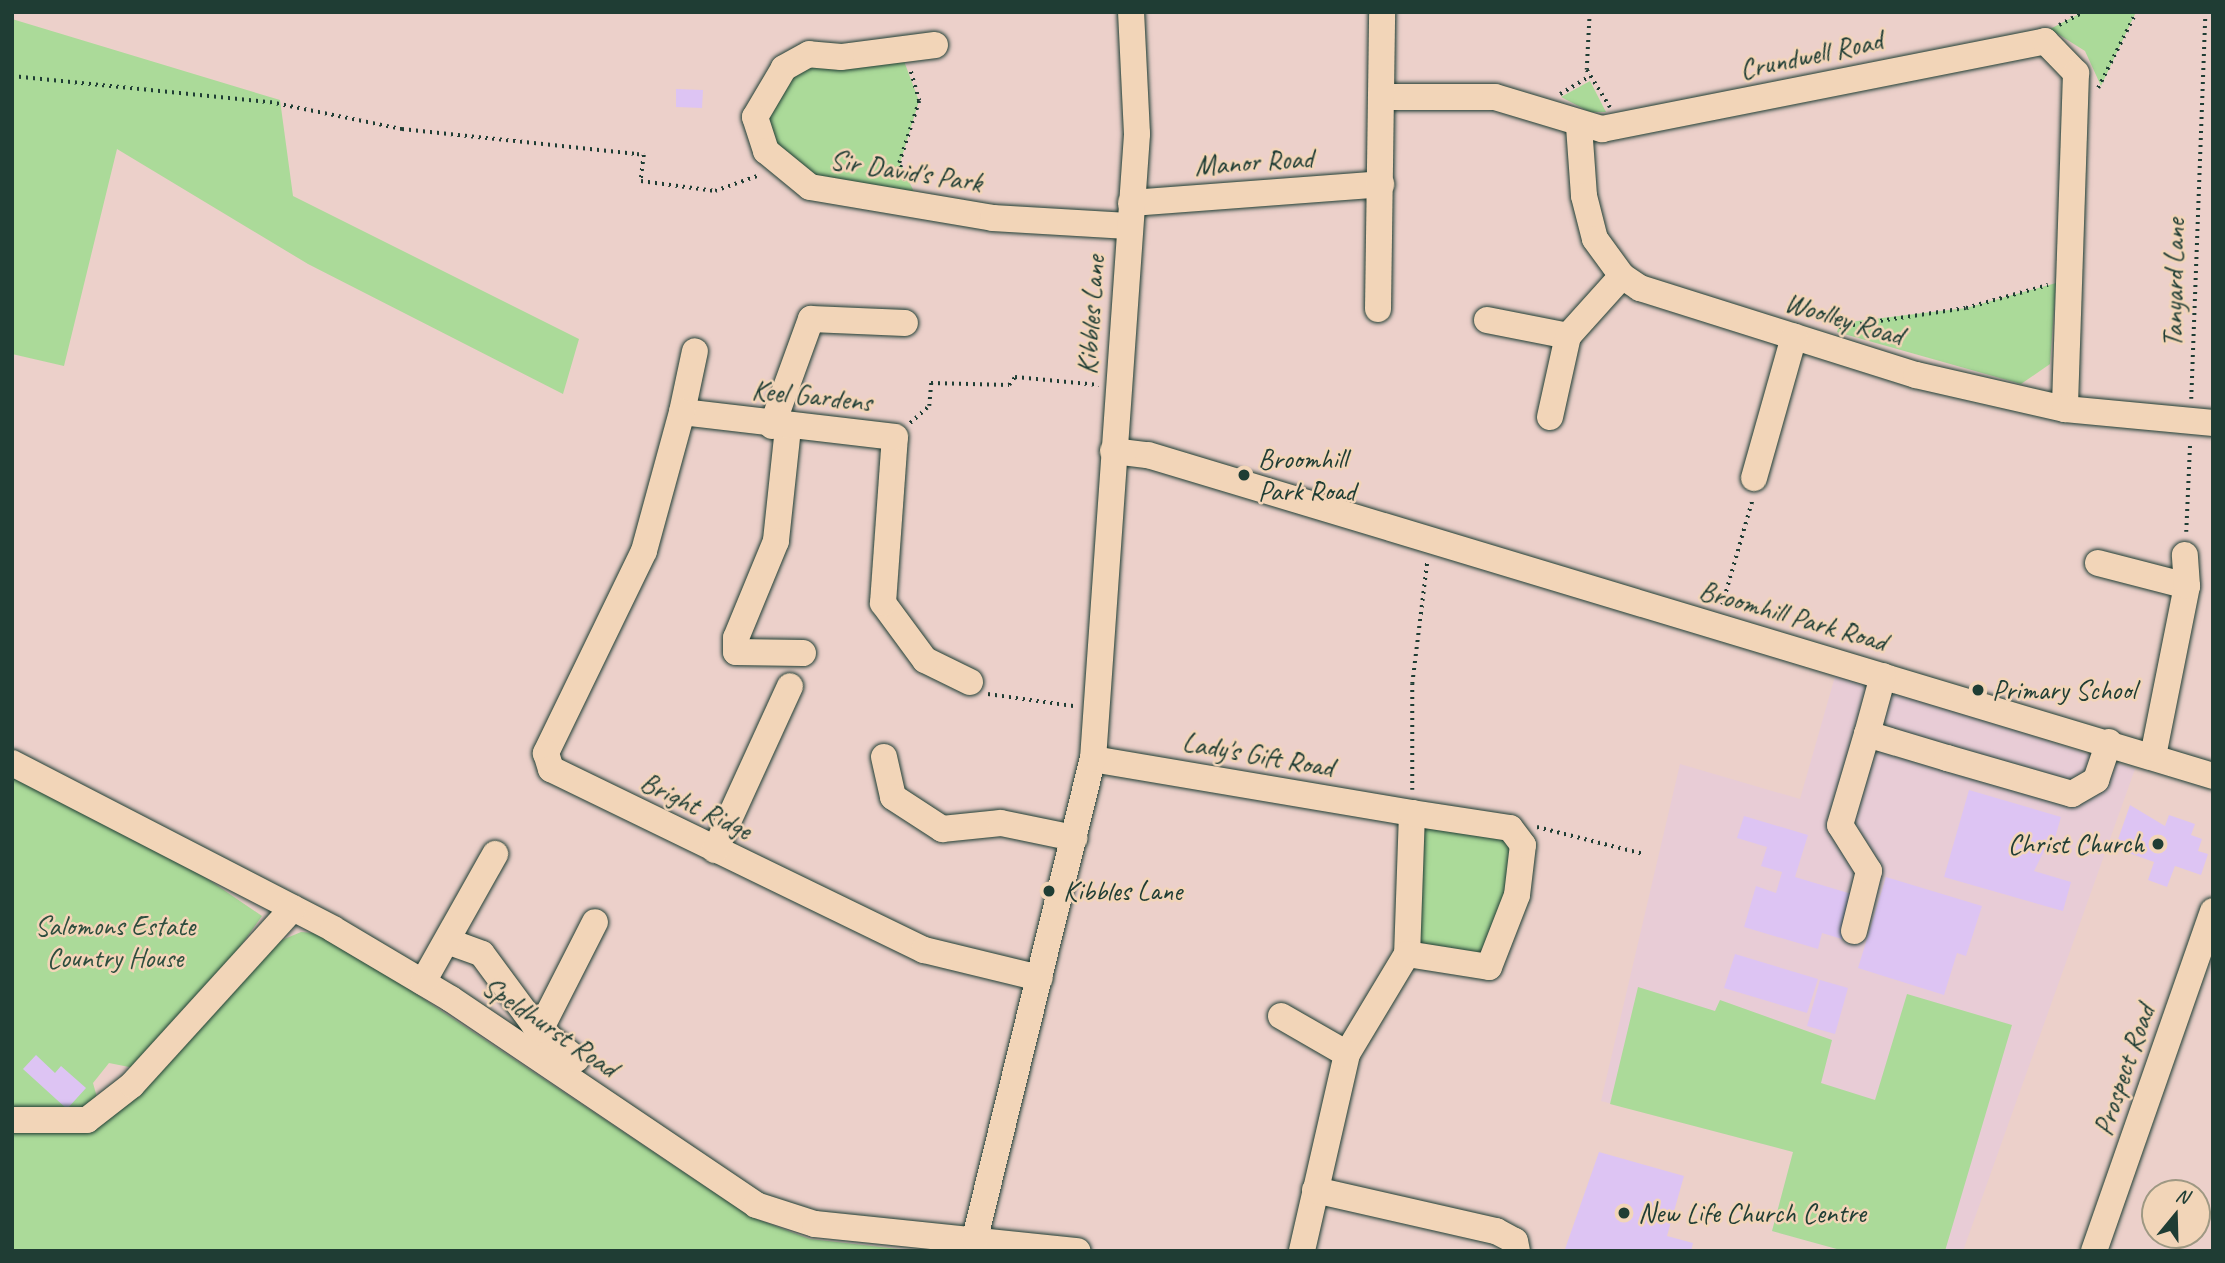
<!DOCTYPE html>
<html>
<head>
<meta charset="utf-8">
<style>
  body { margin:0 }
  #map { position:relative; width:2225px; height:1263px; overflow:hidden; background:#ecd0ca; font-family:Caveat,sans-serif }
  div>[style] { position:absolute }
  .built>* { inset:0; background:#e8ccd6 }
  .green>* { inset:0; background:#abda99 }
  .building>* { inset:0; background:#ddc4f3 }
  .path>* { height:3.5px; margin-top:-1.75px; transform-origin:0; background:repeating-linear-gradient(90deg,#1f3d34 0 2px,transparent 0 7px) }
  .roads { filter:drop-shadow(0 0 2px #1f3d34) drop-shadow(0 0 2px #1f3d34) }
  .minor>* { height:26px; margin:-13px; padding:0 13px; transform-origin:13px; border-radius:13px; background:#f2d5b8 }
  .dots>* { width:19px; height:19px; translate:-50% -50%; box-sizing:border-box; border:4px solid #f2d5b8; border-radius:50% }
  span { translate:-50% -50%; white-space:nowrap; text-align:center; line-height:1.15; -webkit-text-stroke:5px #f2d5b8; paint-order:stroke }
  .street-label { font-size:28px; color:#1f3d34 }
  .poi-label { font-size:28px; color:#1f3d34 }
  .left { translate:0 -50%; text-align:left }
  .right { translate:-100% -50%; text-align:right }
  .park-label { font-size:28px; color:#2d4d3e }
  .frame { position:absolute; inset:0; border:14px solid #1f3d34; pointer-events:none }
  .north { position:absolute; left:2141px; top:1179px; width:70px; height:70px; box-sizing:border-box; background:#f2d5b8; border:2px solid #9e9883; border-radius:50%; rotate:19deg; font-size:19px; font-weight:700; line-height:28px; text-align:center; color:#1f3d34 }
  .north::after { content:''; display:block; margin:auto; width:24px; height:32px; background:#1f3d34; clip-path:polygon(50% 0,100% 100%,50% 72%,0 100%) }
</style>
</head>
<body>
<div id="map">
  <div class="built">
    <div style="clip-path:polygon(1836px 673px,2135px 769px,1963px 1251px,1844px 1251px,1772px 1231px,1793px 1152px,1601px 1101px,1680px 764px,1800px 799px)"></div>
  </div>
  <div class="green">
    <div style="clip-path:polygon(2083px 12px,2136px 12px,2101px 86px,2085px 51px,2050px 29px)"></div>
    <div style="clip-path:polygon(12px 19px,280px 100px,293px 196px,579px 339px,563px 394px,308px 264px,117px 149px,64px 366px,12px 354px)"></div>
    <div style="clip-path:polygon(901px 53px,919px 101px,900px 163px,921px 206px,810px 187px,766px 151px,767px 88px,784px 68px)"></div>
    <div style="clip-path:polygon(1590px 81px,1606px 112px,1590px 112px,1561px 97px)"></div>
    <div style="clip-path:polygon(2056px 283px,2050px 364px,2021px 384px,1837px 332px,1840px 323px,1966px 308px)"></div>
    <div style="clip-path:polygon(12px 777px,174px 856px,262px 916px,209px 990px,134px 1068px,109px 1063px,93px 1083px,98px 1101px,87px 1112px,12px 1114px)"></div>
    <div style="clip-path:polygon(1412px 813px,1523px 845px,1489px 967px,1407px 954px)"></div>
    <div style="clip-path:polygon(301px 932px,326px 934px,751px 1217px,810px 1239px,917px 1251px,12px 1251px,12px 1124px,88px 1127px,275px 943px)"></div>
    <div style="clip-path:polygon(1638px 987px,1715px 1011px,1720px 1000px,1832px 1040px,1821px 1083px,1875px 1100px,1907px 994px,2012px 1025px,1945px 1251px,1844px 1251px,1772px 1231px,1793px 1152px,1610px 1104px)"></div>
  </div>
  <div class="building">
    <div style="clip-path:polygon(676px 89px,703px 90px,702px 108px,676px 107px)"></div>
    <div style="clip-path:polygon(1969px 790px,2061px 817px,2052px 848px,2046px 847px,2034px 871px,2071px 882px,2063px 911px,1944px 877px)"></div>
    <div style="clip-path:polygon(2130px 805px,2165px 826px,2169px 815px,2195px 824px,2191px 835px,2202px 839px,2198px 851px,2208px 854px,2201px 875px,2175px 866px,2167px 887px,2148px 880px,2154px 862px,2115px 848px)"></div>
    <div style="clip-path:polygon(1744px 816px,1808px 835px,1795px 877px,1855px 895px,1842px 939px,1822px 933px,1818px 949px,1744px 927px,1756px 886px,1776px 893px,1782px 872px,1761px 866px,1767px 847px,1737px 838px)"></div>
    <div style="clip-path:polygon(1886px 877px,1982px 906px,1966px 956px,1957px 953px,1944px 995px,1858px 968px)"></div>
    <div style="clip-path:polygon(1735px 954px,1818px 979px,1807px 1013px,1724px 988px)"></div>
    <div style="clip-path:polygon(1820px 980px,1848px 988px,1835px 1034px,1807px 1026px)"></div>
    <div style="clip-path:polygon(36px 1055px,55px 1073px,61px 1066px,86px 1088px,67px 1109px,23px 1069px)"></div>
    <div style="clip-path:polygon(1599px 1152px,1684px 1176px,1667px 1236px,1693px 1243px,1691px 1251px,1565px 1249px)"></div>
  </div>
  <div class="path">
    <div style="left:1590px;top:12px;width:58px;rotate:93deg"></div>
    <div style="left:1587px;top:70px;width:44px;rotate:58.1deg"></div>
    <div style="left:2059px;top:25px;width:27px;rotate:-28deg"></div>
    <div style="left:12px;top:76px;width:259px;rotate:5.8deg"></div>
    <div style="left:270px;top:102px;width:135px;rotate:11.6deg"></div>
    <div style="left:402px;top:129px;width:236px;rotate:6.1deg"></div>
    <div style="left:637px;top:154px;width:7px;rotate:8deg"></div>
    <div style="left:644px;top:155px;width:26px;rotate:97deg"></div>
    <div style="left:641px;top:181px;width:75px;rotate:7.7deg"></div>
    <div style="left:715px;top:191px;width:48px;rotate:-19.6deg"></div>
    <div style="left:2098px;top:88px;width:85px;rotate:-63.4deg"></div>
    <div style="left:1560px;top:94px;width:35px;rotate:-31deg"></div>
    <div style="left:905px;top:181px;width:19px;rotate:-108deg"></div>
    <div style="left:899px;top:163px;width:65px;rotate:-72.1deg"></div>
    <div style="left:919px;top:101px;width:33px;rotate:-106deg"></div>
    <div style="left:1839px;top:327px;width:128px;rotate:-8.5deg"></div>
    <div style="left:1966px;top:308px;width:85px;rotate:-15.7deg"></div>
    <div style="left:2191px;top:399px;width:387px;rotate:-87.9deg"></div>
    <div style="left:910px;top:423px;width:25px;rotate:-42deg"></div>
    <div style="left:929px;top:406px;width:23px;rotate:-85deg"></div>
    <div style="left:931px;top:383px;width:78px;rotate:1.5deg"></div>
    <div style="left:1009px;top:385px;width:10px;rotate:-53deg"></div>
    <div style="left:1015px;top:377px;width:84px;rotate:5.4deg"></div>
    <div style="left:2186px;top:532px;width:90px;rotate:-87.5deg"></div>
    <div style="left:1722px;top:605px;width:108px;rotate:-73.9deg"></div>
    <div style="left:988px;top:694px;width:86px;rotate:8deg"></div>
    <div style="left:1412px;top:790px;width:106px;rotate:-90deg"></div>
    <div style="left:1412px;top:684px;width:124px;rotate:-83deg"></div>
    <div style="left:1537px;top:827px;width:110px;rotate:14.2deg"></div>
  </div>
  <div class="roads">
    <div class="minor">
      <div style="left:935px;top:45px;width:95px;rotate:172.7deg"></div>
      <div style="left:841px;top:57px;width:32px;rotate:-175deg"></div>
      <div style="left:809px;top:54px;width:29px;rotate:151deg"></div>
      <div style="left:784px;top:68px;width:57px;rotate:120.6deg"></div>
      <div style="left:755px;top:117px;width:36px;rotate:72deg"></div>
      <div style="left:766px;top:151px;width:57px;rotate:39.3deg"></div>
      <div style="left:810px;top:187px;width:186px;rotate:9.6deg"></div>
      <div style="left:993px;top:218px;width:135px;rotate:3.4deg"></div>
      <div style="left:1383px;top:97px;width:112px"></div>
      <div style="left:1495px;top:97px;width:112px;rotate:16.7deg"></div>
      <div style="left:1602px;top:129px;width:452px;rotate:-11.2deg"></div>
      <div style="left:2045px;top:41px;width:45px;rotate:45.9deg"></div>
      <div style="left:2076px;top:73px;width:336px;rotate:91.9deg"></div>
      <div style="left:1579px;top:126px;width:70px;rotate:85.9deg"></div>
      <div style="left:1584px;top:196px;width:44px;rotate:75.7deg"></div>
      <div style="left:1595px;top:239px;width:46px;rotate:53.9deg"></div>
      <div style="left:1622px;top:276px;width:22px;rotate:34deg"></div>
      <div style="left:1640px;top:288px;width:289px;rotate:17.5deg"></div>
      <div style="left:1916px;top:375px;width:153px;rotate:12.9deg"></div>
      <div style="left:2065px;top:409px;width:149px;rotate:5.4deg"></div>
      <div style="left:1131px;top:203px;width:251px;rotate:-4.3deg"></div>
      <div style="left:1378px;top:309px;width:297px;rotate:-89.2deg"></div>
      <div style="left:1487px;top:320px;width:83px;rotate:11.2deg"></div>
      <div style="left:682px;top:412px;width:62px;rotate:-78deg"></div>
      <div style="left:1550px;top:417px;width:83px;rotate:-77.5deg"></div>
      <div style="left:1568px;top:336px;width:81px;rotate:-48deg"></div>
      <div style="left:772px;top:426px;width:114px;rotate:-70deg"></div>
      <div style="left:811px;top:319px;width:94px;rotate:2.4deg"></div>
      <div style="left:788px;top:428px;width:114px;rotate:96.1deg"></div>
      <div style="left:776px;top:541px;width:105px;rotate:112.4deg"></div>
      <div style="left:736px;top:638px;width:14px;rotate:90deg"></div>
      <div style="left:736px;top:652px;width:67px;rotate:0.9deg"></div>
      <div style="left:1113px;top:451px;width:35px;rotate:7deg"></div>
      <div style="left:1148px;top:455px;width:1112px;rotate:16.77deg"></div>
      <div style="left:1754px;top:478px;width:147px;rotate:-74.2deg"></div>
      <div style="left:2098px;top:563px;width:92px;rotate:14.5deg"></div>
      <div style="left:1883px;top:676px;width:60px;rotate:105.4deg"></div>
      <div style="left:1867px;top:734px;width:84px;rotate:16.7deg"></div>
      <div style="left:1947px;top:758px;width:130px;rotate:16.1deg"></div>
      <div style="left:2072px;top:794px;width:28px;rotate:-30deg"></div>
      <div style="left:2096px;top:780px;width:40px;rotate:-71.1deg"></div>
      <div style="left:970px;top:682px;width:50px;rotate:-153.9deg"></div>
      <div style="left:925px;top:660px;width:71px;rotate:-126.4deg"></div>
      <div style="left:883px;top:603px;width:166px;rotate:-85.9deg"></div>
      <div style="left:895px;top:437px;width:214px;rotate:-173.3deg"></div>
      <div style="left:682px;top:412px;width:144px;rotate:105.3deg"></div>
      <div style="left:644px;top:551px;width:225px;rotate:115.9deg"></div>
      <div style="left:546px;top:753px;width:17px;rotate:73deg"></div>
      <div style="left:551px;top:769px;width:415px;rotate:25.9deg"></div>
      <div style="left:924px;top:950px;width:119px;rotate:13.6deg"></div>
      <div style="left:2153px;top:756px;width:173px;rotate:-78.7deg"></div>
      <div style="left:2187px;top:586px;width:31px;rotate:-94deg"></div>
      <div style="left:884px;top:757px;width:41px;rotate:77.3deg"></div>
      <div style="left:893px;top:797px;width:59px;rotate:33.1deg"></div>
      <div style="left:942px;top:829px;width:59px;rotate:-5.8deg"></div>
      <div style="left:1001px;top:823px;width:75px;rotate:11.6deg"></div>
      <div style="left:1093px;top:759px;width:324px;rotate:9.6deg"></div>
      <div style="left:1412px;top:813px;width:141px;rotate:92deg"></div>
      <div style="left:1407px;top:954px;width:117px;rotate:121deg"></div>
      <div style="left:1347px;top:1054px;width:202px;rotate:102.9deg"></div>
      <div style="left:12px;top:763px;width:361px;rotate:27.3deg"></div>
      <div style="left:333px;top:929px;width:137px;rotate:30.7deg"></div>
      <div style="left:451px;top:999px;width:368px;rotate:34deg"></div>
      <div style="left:756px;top:1205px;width:62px;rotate:17.9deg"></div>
      <div style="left:815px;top:1224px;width:264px;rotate:5.9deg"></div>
      <div style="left:715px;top:850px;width:180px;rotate:-65.4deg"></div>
      <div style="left:1854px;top:931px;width:62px;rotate:-76deg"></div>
      <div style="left:1869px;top:871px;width:54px;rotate:-122.2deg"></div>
      <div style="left:1840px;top:825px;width:95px;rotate:-73.5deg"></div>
      <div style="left:447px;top:941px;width:37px;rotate:20deg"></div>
      <div style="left:482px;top:954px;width:89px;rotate:53.6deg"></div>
      <div style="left:535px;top:1026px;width:53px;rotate:38.8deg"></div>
      <div style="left:1407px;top:954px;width:83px;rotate:9deg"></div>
      <div style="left:1489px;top:967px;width:77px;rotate:-68.7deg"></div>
      <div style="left:1517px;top:895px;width:50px;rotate:-83.2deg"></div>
      <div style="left:1523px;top:845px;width:21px;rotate:-127deg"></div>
      <div style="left:1510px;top:828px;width:99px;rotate:-171.3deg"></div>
      <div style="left:423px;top:982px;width:147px;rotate:-60.6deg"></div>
      <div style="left:1281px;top:1016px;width:76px;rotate:29.9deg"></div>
      <div style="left:540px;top:1030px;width:121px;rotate:-63deg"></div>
      <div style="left:12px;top:1120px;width:75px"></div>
      <div style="left:87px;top:1120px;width:57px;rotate:-37.9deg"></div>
      <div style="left:132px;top:1085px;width:239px;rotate:-47.7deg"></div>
      <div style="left:1315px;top:1190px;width:186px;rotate:12.8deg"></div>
      <div style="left:1496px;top:1231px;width:21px;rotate:28deg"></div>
      <div style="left:1515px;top:1241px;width:10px;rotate:79deg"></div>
      <div style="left:975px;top:1238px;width:493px;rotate:-76.2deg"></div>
      <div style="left:1093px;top:759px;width:627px;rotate:-85.97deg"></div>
      <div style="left:1137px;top:134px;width:122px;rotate:-92.8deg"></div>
      <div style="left:2094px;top:1251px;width:360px;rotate:-70.7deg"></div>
    </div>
  </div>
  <div class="dots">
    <div style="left:1244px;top:475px;background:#1f3d34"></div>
    <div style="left:1978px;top:690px;background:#1f3d34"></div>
    <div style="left:2158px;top:844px;background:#1f3d34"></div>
    <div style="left:1049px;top:891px;background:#1f3d34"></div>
    <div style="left:1624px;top:1213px;background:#1f3d34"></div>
  </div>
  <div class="street-label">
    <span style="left:1811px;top:55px;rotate:-12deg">Crundwell Road</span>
    <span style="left:1254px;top:162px;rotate:-4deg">Manor Road</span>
    <span style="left:906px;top:171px;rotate:9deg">Sir David's Park</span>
    <span style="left:2174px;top:283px;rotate:-89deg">Tanyard Lane</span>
    <span style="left:1091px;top:315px;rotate:-86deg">Kibbles Lane</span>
    <span style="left:1844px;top:319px;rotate:17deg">Woolley Road</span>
    <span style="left:812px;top:396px;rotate:6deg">Keel Gardens</span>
    <span style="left:1793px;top:616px;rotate:16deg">Broomhill Park Road</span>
    <span style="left:1258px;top:755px;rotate:10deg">Lady's Gift Road</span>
    <span style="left:696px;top:806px;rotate:26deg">Bright Ridge</span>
    <span style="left:550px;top:1027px;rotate:34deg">Speldhurst Road</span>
    <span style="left:2124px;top:1070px;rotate:-71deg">Prospect Road</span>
  </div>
  <div class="poi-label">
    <span class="left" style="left:1258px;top:475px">Broomhill<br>Park Road</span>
    <span class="left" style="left:1992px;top:690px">Primary School</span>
    <span class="right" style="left:2144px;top:844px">Christ Church</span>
    <span class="left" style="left:1063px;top:891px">Kibbles Lane</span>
    <span class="left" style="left:1638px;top:1213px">New Life Church Centre</span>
  </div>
  <div class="park-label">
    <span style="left:115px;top:942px">Salomons Estate<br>Country House</span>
  </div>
  <div class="frame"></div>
  <div class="north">N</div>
</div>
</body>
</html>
